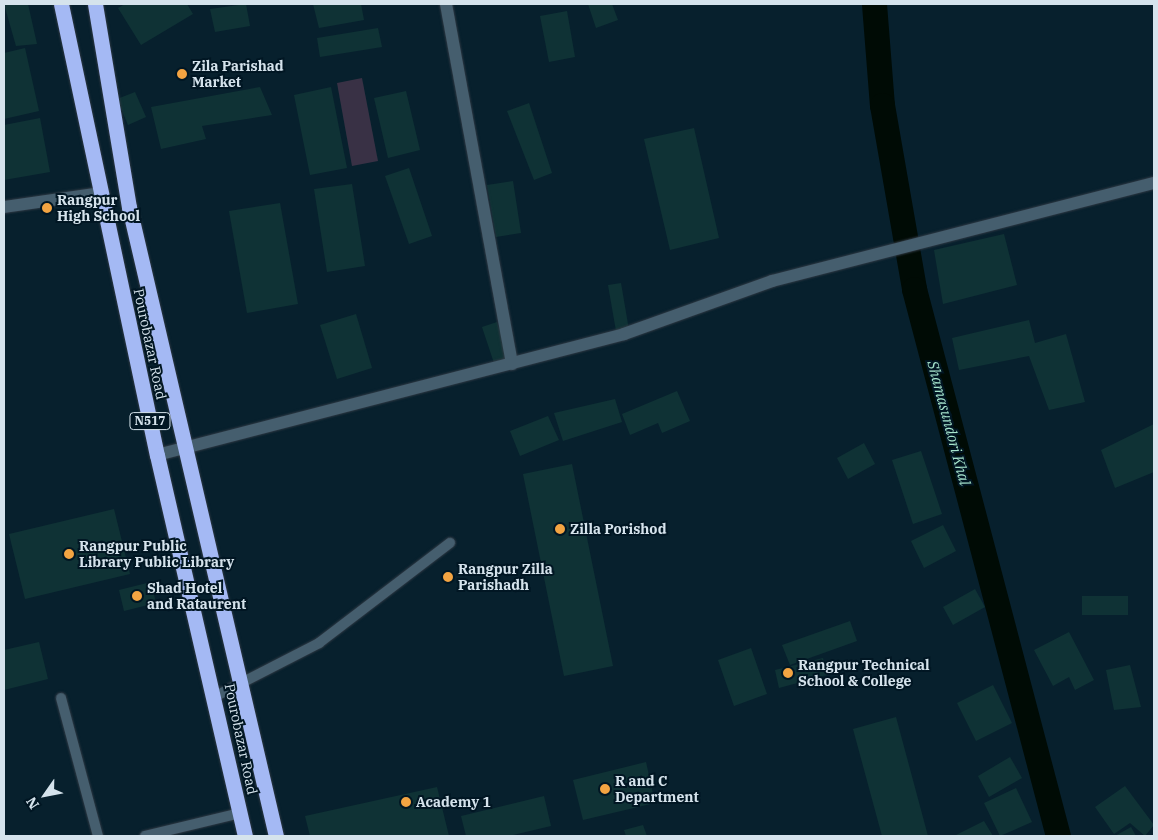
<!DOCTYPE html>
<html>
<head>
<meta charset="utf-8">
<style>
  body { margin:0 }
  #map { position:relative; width:1158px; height:840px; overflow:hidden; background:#07202d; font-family:"IBM Plex Serif",serif }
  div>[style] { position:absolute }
  .green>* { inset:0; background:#393145 }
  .canal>* { height:25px; margin:-12.5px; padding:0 12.5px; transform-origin:12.5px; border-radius:12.5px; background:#000b05 }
  .building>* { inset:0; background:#0f3235 }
  .roads { filter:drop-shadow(0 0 1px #2f3944) drop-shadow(0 0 1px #2f3944) }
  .lane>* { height:10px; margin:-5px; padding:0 5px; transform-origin:5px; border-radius:5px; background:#455e6e }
  .street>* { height:12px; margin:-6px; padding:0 6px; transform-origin:6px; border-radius:6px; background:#455e6e }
  .highway>* { height:15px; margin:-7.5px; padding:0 7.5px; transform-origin:7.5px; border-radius:7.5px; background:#a4b9f4 }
  .dots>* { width:14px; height:14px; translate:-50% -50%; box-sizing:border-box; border:2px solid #011623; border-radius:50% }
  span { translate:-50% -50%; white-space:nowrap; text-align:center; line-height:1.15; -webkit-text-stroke:4px #011623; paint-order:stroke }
  .shield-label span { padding:1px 4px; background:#011623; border:1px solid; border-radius:4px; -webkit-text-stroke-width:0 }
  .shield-label { font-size:12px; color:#d5e3ec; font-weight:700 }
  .poi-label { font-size:14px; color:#d5e3ec; font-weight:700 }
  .left { translate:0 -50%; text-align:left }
  .street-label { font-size:14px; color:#d5e3ec }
  .water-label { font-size:15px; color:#a7e5cd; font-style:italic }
  .frame { position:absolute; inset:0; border:5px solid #d5e3ec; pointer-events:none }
  .north { position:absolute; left:20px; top:770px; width:50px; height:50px; -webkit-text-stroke:4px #011623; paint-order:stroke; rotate:237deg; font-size:14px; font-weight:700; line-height:20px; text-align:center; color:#d5e3ec }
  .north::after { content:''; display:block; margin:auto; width:18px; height:22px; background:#d5e3ec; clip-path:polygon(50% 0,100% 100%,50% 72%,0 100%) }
</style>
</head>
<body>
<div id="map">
  <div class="green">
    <div style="clip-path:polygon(362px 78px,378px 161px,352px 166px,337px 83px)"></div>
  </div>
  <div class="canal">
    <div style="left:874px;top:4px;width:101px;rotate:85.5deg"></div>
    <div style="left:882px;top:105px;width:187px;rotate:80.1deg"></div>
    <div style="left:914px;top:289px;width:566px;rotate:75.25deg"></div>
  </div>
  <div class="building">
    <div style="clip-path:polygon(4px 4px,28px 4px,37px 44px,16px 46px)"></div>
    <div style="clip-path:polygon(125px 4px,187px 4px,193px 14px,141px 45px,118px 8px)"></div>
    <div style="clip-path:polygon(246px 4px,250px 26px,215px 32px,210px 9px)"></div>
    <div style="clip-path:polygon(313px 4px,361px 4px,364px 20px,319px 28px)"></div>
    <div style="clip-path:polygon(588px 4px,612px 4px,618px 20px,596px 28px)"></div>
    <div style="clip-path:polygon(567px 11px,575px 57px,549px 62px,540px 16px)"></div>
    <div style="clip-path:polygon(378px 28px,382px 47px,320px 57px,317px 38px)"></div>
    <div style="clip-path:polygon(25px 48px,39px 111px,4px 119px,4px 53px)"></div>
    <div style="clip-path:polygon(260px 87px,272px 115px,202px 126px,206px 139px,161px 149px,151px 107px)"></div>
    <div style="clip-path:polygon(331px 87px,347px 168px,310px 175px,294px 95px)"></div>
    <div style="clip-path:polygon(406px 91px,420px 150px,388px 158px,374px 98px)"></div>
    <div style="clip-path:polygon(135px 92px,146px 117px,128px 125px,117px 99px)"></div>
    <div style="clip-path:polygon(529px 103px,552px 173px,534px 180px,507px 111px)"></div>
    <div style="clip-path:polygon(40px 118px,50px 172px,4px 180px,4px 125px)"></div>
    <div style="clip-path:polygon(694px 128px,719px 238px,670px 250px,644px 139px)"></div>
    <div style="clip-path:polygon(409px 168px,432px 236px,409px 244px,385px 176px)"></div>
    <div style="clip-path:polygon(513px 181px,521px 233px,496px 237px,487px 185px)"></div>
    <div style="clip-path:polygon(352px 184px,365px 266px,327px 272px,314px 189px)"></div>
    <div style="clip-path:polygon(280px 203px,298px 304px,247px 313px,229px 211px)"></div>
    <div style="clip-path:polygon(1004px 234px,1017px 285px,943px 304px,934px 250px)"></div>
    <div style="clip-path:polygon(621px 283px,629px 330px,616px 331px,608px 285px)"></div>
    <div style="clip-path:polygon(356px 314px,372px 368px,337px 379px,320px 325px)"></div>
    <div style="clip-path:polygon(1029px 320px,1035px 343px,1066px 334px,1085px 402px,1049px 410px,1029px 356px,959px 370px,952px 338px)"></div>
    <div style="clip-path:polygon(497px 322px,509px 358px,494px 363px,482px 327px)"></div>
    <div style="clip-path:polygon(677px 391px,690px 421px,662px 433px,658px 423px,630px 435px,622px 414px)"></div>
    <div style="clip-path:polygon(615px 399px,622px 422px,563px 441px,554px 413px)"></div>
    <div style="clip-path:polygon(548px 416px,559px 440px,520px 456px,510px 431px)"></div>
    <div style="clip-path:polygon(1154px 424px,1154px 472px,1115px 488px,1101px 450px)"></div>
    <div style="clip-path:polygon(864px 443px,875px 464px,848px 479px,837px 458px)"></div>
    <div style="clip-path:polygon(921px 451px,942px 514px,913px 524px,892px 460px)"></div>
    <div style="clip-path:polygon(572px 464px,613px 666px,564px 676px,523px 474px)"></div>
    <div style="clip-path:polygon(114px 509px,130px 574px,25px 599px,9px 534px)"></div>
    <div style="clip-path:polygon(943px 525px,956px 551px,924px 568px,911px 541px)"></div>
    <div style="clip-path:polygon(151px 582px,156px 603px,124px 611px,119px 590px)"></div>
    <div style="clip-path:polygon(975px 589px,985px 607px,953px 625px,943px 607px)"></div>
    <div style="clip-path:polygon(1082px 596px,1128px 596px,1128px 615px,1082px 615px)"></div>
    <div style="clip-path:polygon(850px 621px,857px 641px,790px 665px,782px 645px)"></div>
    <div style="clip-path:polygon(1069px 632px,1094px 680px,1075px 690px,1069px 677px,1053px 686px,1034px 650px)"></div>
    <div style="clip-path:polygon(39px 642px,48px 679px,4px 690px,4px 650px)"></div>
    <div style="clip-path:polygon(751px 648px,767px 694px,734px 706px,718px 660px)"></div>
    <div style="clip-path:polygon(823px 658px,827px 675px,779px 688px,775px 670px)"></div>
    <div style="clip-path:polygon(1130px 665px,1141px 707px,1114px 710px,1106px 670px)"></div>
    <div style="clip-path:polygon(993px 685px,1012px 723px,976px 741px,957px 703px)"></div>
    <div style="clip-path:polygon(896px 717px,928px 836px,882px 836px,853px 729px)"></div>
    <div style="clip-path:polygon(1010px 757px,1022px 778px,989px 797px,978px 776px)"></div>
    <div style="clip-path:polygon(646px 762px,655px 803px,583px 820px,573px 780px)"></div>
    <div style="clip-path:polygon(1125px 786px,1154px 825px,1145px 836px,1130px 823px,1114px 834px,1095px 807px)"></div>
    <div style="clip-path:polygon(437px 787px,449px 836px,310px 836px,305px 816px)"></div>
    <div style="clip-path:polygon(1016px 788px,1032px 822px,1000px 836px,984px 803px)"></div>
    <div style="clip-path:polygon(544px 796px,551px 826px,509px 836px,466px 836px,461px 816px)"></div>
    <div style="clip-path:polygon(984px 821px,993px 836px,954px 836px)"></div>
    <div style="clip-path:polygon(643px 825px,647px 836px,626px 836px,624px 830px)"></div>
    <div style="clip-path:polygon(1131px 827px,1136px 836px,1115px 836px)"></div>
  </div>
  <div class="roads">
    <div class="lane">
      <div style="left:216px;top:696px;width:116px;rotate:-27.2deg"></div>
      <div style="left:319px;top:643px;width:165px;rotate:-37.4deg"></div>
      <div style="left:61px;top:698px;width:143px;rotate:75deg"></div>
      <div style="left:145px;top:836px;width:98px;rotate:-13.6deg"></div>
    </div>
    <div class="street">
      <div style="left:446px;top:4px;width:366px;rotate:79.6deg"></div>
      <div style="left:4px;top:207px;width:98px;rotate:-8.2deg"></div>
      <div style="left:157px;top:455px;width:482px;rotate:-14.5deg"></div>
      <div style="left:624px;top:334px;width:157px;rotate:-19.7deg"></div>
      <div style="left:772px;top:281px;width:394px;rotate:-14.4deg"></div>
    </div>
    <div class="highway">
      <div style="left:61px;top:4px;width:461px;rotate:78deg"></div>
      <div style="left:157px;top:455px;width:391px;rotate:77deg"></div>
      <div style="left:95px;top:4px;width:206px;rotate:80.5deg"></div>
      <div style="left:129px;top:207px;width:646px;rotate:76.85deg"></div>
    </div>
  </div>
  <div class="dots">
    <div style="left:182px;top:74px;background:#f3a442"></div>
    <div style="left:47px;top:208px;background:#f3a442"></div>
    <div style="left:560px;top:529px;background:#f3a442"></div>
    <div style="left:69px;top:554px;background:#f3a442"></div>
    <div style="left:448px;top:577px;background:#f3a442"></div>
    <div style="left:137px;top:596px;background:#f3a442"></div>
    <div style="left:788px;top:673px;background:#f3a442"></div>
    <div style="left:605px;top:789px;background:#f3a442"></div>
    <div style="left:406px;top:802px;background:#f3a442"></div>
  </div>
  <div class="shield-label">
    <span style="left:150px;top:421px">N517</span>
  </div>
  <div class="poi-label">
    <span class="left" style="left:192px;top:74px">Zila Parishad<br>Market</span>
    <span class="left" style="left:57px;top:208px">Rangpur<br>High School</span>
    <span class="left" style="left:570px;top:529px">Zilla Porishod</span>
    <span class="left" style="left:79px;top:554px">Rangpur Public<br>Library Public Library</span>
    <span class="left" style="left:458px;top:577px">Rangpur Zilla<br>Parishadh</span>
    <span class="left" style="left:147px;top:596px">Shad Hotel<br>and Rataurent</span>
    <span class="left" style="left:798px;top:673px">Rangpur Technical<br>School &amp; College</span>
    <span class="left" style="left:615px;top:789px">R and C<br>Department</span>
    <span class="left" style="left:416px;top:802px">Academy 1</span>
  </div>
  <div class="street-label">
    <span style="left:150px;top:344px;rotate:78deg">Pourobazar Road</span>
    <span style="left:241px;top:739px;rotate:78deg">Pourobazar Road</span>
  </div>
  <div class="water-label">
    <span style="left:949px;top:423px;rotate:75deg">Shamasundori Khal</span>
  </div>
  <div class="frame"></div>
  <div class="north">N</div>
</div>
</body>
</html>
